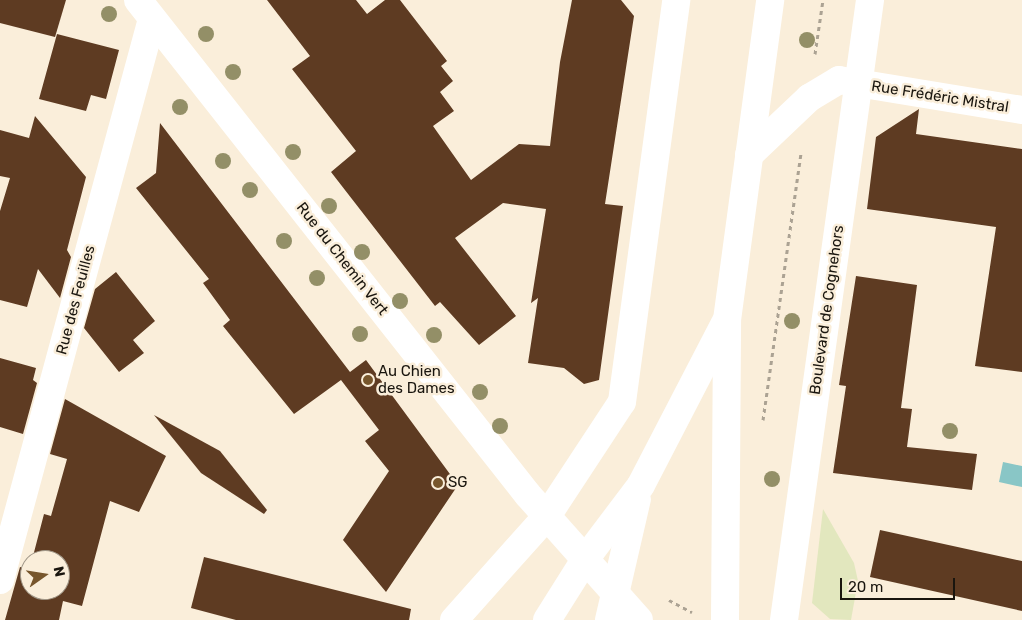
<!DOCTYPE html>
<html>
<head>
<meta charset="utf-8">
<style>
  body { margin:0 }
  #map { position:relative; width:1022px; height:620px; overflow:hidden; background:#faeeda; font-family:Rubik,sans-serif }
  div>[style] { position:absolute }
  .green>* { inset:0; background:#e2e7be }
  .water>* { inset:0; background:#89c6c6 }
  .building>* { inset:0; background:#5e3b22 }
  .path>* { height:3px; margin-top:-1.5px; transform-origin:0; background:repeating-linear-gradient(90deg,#aba293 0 4px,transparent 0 8px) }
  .minor>* { height:28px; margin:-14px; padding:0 14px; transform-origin:14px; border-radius:14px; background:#fff }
  .primary>* { height:28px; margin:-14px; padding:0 14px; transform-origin:14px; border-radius:14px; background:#fff }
  .trees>* { width:16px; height:16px; margin:-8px; border-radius:50%; background:#938f67 }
  .dots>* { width:14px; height:14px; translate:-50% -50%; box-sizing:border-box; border:2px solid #faeeda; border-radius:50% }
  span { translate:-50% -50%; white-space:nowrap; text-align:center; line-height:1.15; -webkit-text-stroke:5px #faeeda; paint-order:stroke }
  .street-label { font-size:15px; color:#19150e }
  .poi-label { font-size:15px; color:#19150e }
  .left { translate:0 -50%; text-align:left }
  .north { position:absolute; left:20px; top:550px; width:50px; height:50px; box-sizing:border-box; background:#faeeda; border:1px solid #a09788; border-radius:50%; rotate:77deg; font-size:14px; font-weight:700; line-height:20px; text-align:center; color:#19150e }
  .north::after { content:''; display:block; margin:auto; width:18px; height:22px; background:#77562c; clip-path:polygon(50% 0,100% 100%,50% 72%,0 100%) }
  .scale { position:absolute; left:840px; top:578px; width:115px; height:22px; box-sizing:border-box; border:2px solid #19150e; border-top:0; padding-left:6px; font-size:15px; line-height:18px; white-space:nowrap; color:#19150e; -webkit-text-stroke:4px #faeeda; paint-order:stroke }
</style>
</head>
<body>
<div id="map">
  <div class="green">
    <div style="clip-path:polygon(823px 509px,854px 563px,858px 581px,851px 620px,830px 619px,812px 603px)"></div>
  </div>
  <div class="water">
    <div style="clip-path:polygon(1003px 462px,1022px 466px,1022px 487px,999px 482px)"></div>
  </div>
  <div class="building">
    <div style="clip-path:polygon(0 0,66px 0,55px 37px,0 23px)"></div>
    <div style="clip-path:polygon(267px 0,356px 0,367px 14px,385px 0,400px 0,447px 61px,441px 66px,453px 81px,440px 92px,454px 111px,433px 126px,471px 180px,519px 144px,550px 146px,560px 62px,572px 0,621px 0,634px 16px,605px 204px,623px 206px,599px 380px,584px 384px,564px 368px,528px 363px,538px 298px,531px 303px,546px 209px,503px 203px,455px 238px,516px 316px,479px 345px,440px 302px,435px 306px,331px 172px,356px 151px,292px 69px,310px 56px)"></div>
    <div style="clip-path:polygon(57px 34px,119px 50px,106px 99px,91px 95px,86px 111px,39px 99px)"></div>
    <div style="clip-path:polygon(919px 109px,916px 134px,1022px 149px,1022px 372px,975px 366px,996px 227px,867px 209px,876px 137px)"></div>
    <div style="clip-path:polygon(35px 116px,86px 177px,67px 250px,71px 257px,60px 298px,38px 269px,27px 307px,0 300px,0 211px,10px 178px,0 176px,0 130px,29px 138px)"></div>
    <div style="clip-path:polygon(160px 123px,350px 372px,366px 360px,458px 485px,386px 592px,343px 540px,389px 471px,365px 441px,379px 430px,341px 380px,294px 414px,223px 326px,230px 320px,203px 283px,209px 279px,136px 188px,156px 173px)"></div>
    <div style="clip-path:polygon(116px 272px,155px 321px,133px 340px,144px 353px,119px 372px,84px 328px,95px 289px)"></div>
    <div style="clip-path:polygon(856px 276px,917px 285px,901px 408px,912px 409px,907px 447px,977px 454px,972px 490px,833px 473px,846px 386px,839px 385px)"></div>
    <div style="clip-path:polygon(0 358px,36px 368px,33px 380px,37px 383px,23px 434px,0 427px)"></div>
    <div style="clip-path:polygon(65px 399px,166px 456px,139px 512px,110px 501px,82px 606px,63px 601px,59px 620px,5px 620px,20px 567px,30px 569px,30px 590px,60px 590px,60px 560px,32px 560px,44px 514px,51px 516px,67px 459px,50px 454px)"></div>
    <div style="clip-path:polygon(154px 415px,220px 451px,267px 510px,264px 514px,201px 473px)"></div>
    <div style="clip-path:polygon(880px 530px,1022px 561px,1022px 611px,870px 577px)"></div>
    <div style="clip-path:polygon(204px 557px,411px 609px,409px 620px,236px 620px,191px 608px)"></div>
  </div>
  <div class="path">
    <div style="left:815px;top:54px;width:55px;rotate:-81.6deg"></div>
    <div style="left:763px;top:420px;width:269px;rotate:-81.9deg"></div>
    <div style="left:669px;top:600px;width:26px;rotate:28deg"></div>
  </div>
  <div class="minor">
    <div style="left:138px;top:0;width:630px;rotate:51.77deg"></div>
    <div style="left:528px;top:495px;width:167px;rotate:48.4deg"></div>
    <div style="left:749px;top:155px;width:83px;rotate:-43.5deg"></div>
    <div style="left:809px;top:98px;width:35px;rotate:-31deg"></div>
    <div style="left:839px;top:80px;width:185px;rotate:9.3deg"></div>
    <div style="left:0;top:580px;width:581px;rotate:-74.84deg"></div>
    <div style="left:454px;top:620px;width:140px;rotate:-48.2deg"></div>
    <div style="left:547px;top:516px;width:136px;rotate:-56.7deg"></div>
    <div style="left:622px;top:402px;width:406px;rotate:-82.3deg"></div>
    <div style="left:784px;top:620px;width:626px;rotate:-82.1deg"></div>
  </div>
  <div class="primary">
    <div style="left:547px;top:620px;width:73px;rotate:-57.8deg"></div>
    <div style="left:586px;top:558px;width:91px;rotate:-53deg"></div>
    <div style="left:641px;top:485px;width:182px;rotate:-62.6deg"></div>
    <div style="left:609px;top:620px;width:124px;rotate:-77deg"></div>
    <div style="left:725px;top:620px;width:300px;rotate:-89.6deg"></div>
    <div style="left:727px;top:320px;width:323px;rotate:-82.3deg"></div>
  </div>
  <div class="trees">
    <div style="left:109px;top:14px"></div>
    <div style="left:206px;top:34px"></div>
    <div style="left:807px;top:40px"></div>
    <div style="left:233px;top:72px"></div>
    <div style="left:180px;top:107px"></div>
    <div style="left:293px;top:152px"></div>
    <div style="left:223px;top:161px"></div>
    <div style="left:250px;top:190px"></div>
    <div style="left:329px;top:206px"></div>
    <div style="left:284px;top:241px"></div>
    <div style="left:362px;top:252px"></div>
    <div style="left:317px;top:278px"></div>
    <div style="left:400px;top:301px"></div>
    <div style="left:792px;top:321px"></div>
    <div style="left:360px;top:334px"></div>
    <div style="left:434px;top:335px"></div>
    <div style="left:480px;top:392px"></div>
    <div style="left:500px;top:426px"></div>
    <div style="left:950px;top:431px"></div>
    <div style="left:772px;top:479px"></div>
  </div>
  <div class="dots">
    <div style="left:368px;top:380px;background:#77562c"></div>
    <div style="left:438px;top:483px;background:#77562c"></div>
  </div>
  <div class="street-label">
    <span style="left:940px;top:97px;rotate:9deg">Rue Frédéric Mistral</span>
    <span style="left:342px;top:259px;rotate:52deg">Rue du Chemin Vert</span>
    <span style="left:76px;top:300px;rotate:-75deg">Rue des Feuilles</span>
    <span style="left:827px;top:310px;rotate:-82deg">Boulevard de Cognehors</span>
  </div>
  <div class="poi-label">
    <span class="left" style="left:378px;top:380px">Au Chien<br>des Dames</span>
    <span class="left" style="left:448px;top:483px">SG</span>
  </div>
  <div class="north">N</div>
  <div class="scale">20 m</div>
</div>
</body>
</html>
